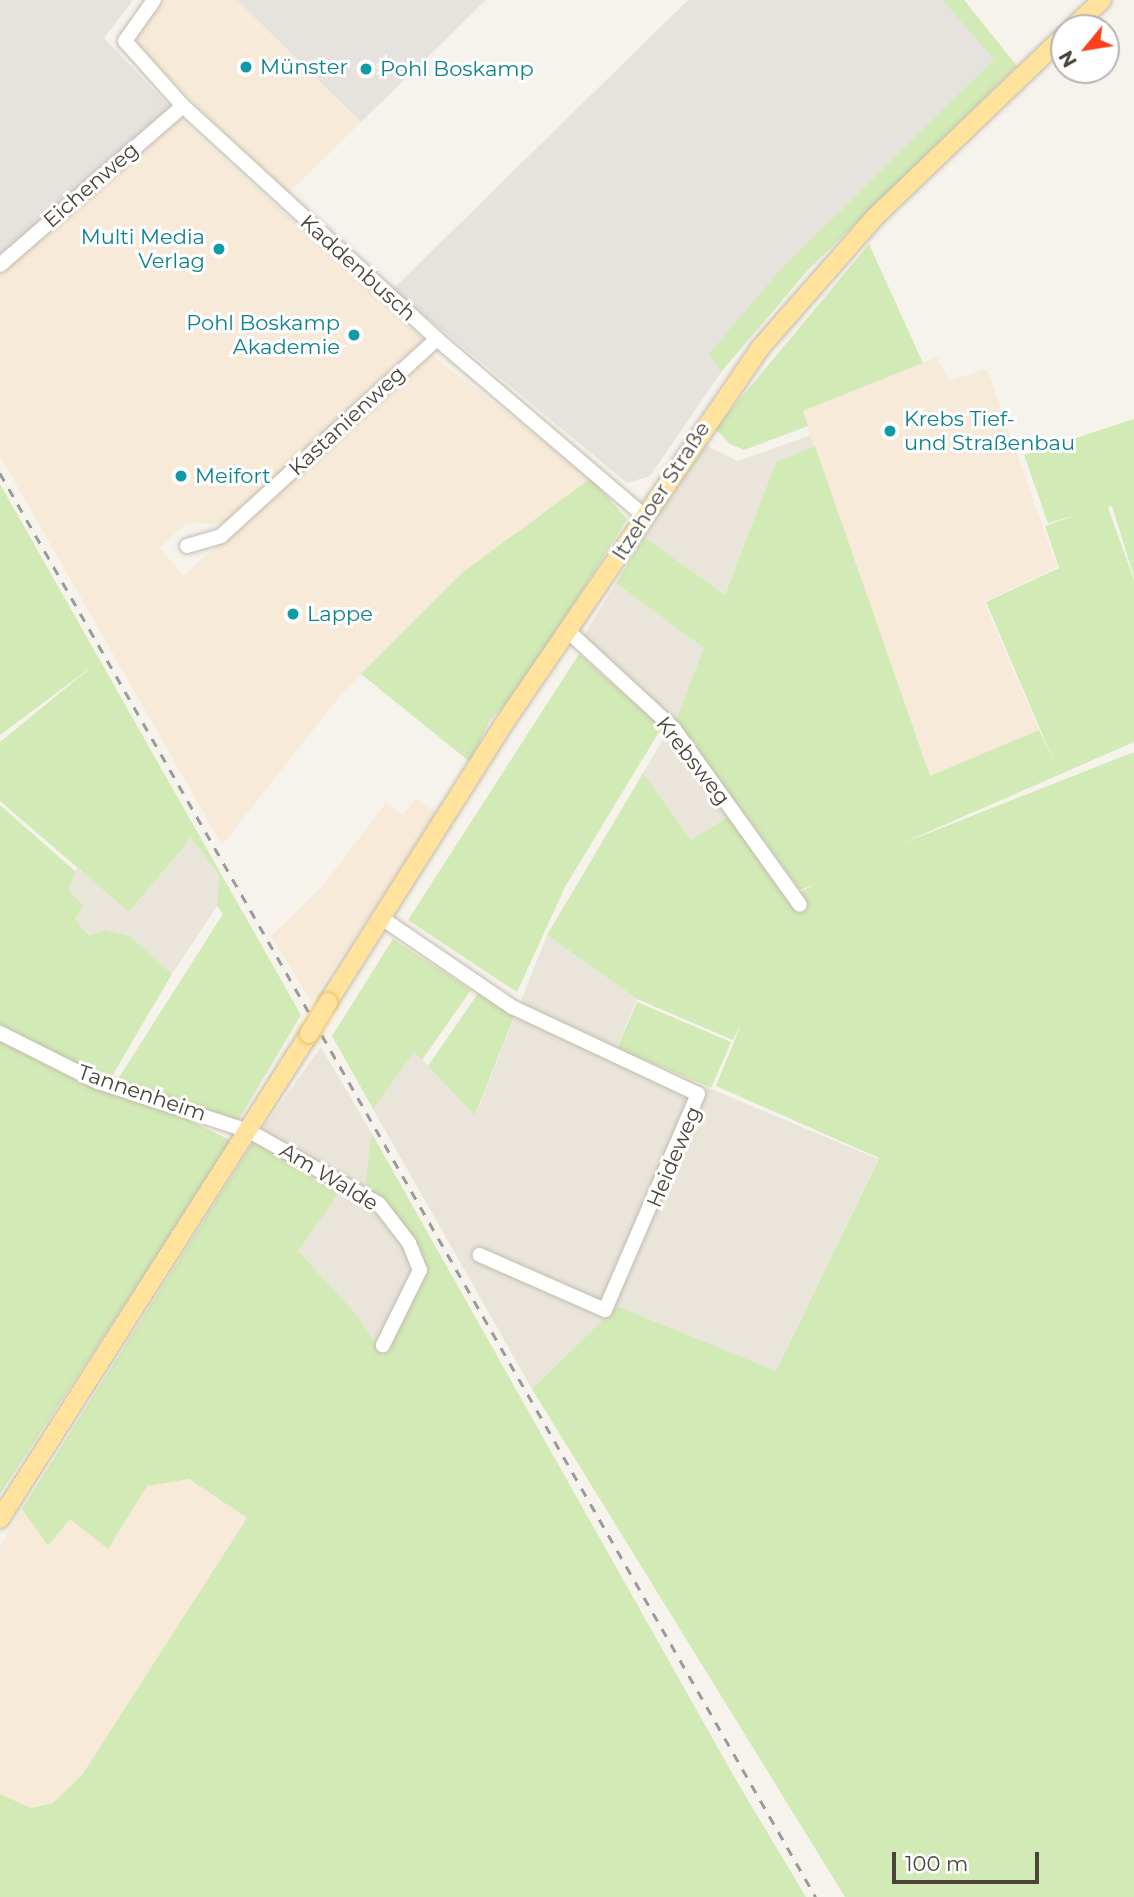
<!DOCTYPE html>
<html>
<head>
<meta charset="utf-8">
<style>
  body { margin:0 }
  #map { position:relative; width:1134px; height:1897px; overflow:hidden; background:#f6f3ec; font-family:Montserrat,sans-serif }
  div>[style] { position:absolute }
  .residential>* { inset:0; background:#eae5da }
  .commercial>* { inset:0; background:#f7ead8 }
  .industrial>* { inset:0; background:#e6e2dd }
  .green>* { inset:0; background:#d2eab5 }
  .roads { filter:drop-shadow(0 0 2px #c2bbae) drop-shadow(0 0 2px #c2bbae) }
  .minor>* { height:14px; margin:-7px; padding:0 7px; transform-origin:7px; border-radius:7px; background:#fff }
  .major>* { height:18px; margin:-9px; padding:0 9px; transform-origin:9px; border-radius:9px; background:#ffe39c }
  .rail>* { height:2.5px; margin-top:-1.25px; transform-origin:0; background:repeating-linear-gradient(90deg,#9a9a9a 0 9px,transparent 0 18px) }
  .bridges { filter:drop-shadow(0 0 2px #e6c16a) drop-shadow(0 0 2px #e6c16a) }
  .major-bridge>* { height:18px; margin:-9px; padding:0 9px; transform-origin:9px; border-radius:9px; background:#ffe39c }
  .dots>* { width:19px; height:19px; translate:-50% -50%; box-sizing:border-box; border:4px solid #fff; border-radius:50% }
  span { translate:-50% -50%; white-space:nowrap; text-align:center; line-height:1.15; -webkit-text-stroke:6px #fff; paint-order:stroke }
  .culture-label { font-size:21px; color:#0d838f }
  .left { translate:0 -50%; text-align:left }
  .right { translate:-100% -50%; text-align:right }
  .street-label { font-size:21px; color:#4b4439 }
  .north { position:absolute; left:1050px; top:14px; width:70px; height:70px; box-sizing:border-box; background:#fff; border:2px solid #b7b4b0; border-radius:50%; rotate:240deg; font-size:19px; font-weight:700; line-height:28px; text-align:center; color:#4b4439 }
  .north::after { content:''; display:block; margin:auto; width:24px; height:32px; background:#fc3f1d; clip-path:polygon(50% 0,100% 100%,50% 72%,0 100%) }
  .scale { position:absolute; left:892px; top:1852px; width:147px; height:32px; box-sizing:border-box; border:4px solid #4b4439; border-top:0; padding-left:9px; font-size:21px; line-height:24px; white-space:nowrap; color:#4b4439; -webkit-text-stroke:5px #fff; paint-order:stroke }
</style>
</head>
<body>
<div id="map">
  <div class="residential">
    <div style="clip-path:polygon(811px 435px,815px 446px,776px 462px,725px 595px,644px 537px,705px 445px,738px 461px)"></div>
    <div style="clip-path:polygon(616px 583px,705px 648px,676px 721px,583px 637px)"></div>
    <div style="clip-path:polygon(668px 731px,729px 816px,691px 840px,643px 773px)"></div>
    <div style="clip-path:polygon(191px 838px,219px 875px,217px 906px,172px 974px,131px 937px,91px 936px,75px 919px,68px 889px,77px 868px,130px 911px)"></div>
    <div style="clip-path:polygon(547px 935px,637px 999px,616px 1049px,878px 1159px,776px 1371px,617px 1306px,532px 1389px,373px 1109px,414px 1051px,476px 1114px)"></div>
    <div style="clip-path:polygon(321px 1047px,371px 1132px,367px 1185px,398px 1216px,426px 1268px,383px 1357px,357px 1315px,297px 1251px,254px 1141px)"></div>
  </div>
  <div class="commercial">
    <div style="clip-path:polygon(166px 0,237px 0,361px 122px,288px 194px,137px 46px,137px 33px)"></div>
    <div style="clip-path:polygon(178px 117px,422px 338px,420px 348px,226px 524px,187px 523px,160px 548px,183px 576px,432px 355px,591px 478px,463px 572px,340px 696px,222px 845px,0 456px,0 270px)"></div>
    <div style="clip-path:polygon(937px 357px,949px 381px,987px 369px,1057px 567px,984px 602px,1039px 730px,929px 777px,802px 411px)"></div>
    <div style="clip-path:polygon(416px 798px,439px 813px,311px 1001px,271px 936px,321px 888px,386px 803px,403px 815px)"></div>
    <div style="clip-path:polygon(189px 1479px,247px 1518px,82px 1775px,54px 1803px,31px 1808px,0 1794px,0 1547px,22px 1509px,48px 1546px,70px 1519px,147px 1486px)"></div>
  </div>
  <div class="industrial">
    <div style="clip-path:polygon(0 0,133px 0,104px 38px,171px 108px,0 256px)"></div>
    <div style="clip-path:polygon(237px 0,486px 0,361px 122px)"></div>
    <div style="clip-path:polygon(688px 0,942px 0,995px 58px,779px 271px,710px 354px,722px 371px,650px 476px,627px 483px,393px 289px)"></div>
  </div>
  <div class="green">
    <div style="clip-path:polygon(942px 0,964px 0,1017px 66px,807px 271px,722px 371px,709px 354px,779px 271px,994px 59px)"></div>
    <div style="clip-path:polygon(869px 244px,923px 363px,803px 411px,808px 426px,744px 450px,730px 444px,715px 429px)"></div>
    <div style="clip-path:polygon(1134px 419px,1134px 577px,1112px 506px,1048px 523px,1024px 455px)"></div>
    <div style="clip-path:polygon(815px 446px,930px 776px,1039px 730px,1055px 764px,986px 602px,1059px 568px,1045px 526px,1107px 505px,1134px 580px,1134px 742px,896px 846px,1134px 752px,1134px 1897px,845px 1897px,532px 1389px,617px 1306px,776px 1371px,879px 1158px,716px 1086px,742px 1022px,733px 1040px,637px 999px,547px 935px,643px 773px,691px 840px,729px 816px,794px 905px,745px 1014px,800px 892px,818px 883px,800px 890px,676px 721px,704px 648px,616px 583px,644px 537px,725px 595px,776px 462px)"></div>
    <div style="clip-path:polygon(591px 478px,627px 519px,524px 684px,490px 720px,470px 762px,361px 674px,463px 572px)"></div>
    <div style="clip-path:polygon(0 484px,301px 1015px,238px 1121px,118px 1079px,223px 914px,217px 906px,219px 875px,191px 838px,129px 912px,0 801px,0 742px,94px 665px,0 735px)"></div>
    <div style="clip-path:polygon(579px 654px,662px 727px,565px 887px,517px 992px,408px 920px)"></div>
    <div style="clip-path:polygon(0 805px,76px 872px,68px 889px,83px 906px,75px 919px,90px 936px,105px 930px,131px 937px,172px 974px,112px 1076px,79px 1066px,0 1025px)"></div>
    <div style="clip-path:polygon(393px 939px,471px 990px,422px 1060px,414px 1052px,373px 1109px,332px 1036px)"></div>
    <div style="clip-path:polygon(479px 992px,515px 1014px,475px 1115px,428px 1066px)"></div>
    <div style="clip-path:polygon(637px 1002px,731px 1042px,711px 1088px,617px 1048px)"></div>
    <div style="clip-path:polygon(0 1041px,86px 1085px,172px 1112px,232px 1141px,0 1494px)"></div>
    <div style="clip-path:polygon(371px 1132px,736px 1780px,806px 1897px,0 1897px,0 1794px,31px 1808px,53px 1803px,82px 1775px,247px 1518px,189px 1479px,147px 1486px,108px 1549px,70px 1519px,48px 1546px,22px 1509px,254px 1141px,338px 1194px,298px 1251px,357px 1315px,383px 1357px,426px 1268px,398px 1216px,366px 1185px)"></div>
  </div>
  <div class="roads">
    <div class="minor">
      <div style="left:154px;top:0;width:50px;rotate:125.3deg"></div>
      <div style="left:125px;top:41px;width:87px;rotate:48.3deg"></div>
      <div style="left:183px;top:106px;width:345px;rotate:42.5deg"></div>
      <div style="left:437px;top:339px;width:271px;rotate:40.5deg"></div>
      <div style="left:0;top:265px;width:242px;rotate:-41deg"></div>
      <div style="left:187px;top:546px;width:35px;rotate:-16deg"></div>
      <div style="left:221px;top:536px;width:292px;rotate:-42.4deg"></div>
      <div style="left:569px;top:632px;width:143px;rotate:42.7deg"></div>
      <div style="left:674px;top:729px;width:216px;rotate:54.4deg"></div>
      <div style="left:383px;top:919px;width:156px;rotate:34.3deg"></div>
      <div style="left:512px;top:1007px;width:205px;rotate:25.1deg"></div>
      <div style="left:698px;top:1094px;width:235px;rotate:113.3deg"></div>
      <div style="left:605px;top:1310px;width:137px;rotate:-156.3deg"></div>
      <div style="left:0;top:1033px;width:110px;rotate:26.6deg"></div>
      <div style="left:98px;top:1082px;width:159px;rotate:18deg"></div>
      <div style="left:249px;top:1131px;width:149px;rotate:29.3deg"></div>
      <div style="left:379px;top:1204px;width:49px;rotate:52.4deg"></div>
      <div style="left:409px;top:1243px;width:29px;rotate:68deg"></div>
      <div style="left:420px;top:1270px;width:84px;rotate:116.3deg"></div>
    </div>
    <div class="major">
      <div style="left:1072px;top:28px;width:41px;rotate:-43deg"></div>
      <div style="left:328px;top:1002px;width:328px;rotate:-57.7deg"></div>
      <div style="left:503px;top:725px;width:456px;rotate:-55.7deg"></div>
      <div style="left:760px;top:348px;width:176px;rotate:-48.7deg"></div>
      <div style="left:876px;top:216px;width:260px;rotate:-43.8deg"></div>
      <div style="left:0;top:1519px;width:575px;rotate:-57.5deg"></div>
    </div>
  </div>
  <div class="rail">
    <div style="left:0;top:473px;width:1641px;rotate:60.19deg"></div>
  </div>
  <div class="bridges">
    <div class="major-bridge">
      <div style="left:309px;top:1034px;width:37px;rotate:-59deg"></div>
    </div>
  </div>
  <div class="dots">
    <div style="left:246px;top:67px;background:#0f9aa8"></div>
    <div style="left:366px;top:69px;background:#0f9aa8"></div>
    <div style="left:219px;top:249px;background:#0f9aa8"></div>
    <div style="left:354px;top:335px;background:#0f9aa8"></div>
    <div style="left:890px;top:431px;background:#0f9aa8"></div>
    <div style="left:181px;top:476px;background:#0f9aa8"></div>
    <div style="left:293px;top:614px;background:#0f9aa8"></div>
  </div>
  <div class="culture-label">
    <span class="left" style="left:260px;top:67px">Münster</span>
    <span class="left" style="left:380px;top:69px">Pohl Boskamp</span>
    <span class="right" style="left:205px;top:249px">Multi Media<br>Verlag</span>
    <span class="right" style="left:340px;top:335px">Pohl Boskamp<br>Akademie</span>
    <span class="left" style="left:904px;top:431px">Krebs Tief-<br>und Straßenbau</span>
    <span class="left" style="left:195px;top:476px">Meifort</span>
    <span class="left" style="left:307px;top:614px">Lappe</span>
  </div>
  <div class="street-label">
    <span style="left:91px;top:185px;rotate:-41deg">Eichenweg</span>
    <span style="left:358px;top:268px;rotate:42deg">Kaddenbusch</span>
    <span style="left:347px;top:421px;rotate:-43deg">Kastanienweg</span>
    <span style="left:661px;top:491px;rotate:-57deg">Itzehoer Straße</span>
    <span style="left:693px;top:761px;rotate:52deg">Krebsweg</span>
    <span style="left:142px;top:1093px;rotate:19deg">Tannenheim</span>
    <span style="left:674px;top:1157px;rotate:-67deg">Heideweg</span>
    <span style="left:329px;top:1177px;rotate:31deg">Am Walde</span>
  </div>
  <div class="north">N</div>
  <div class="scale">100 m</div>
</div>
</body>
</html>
